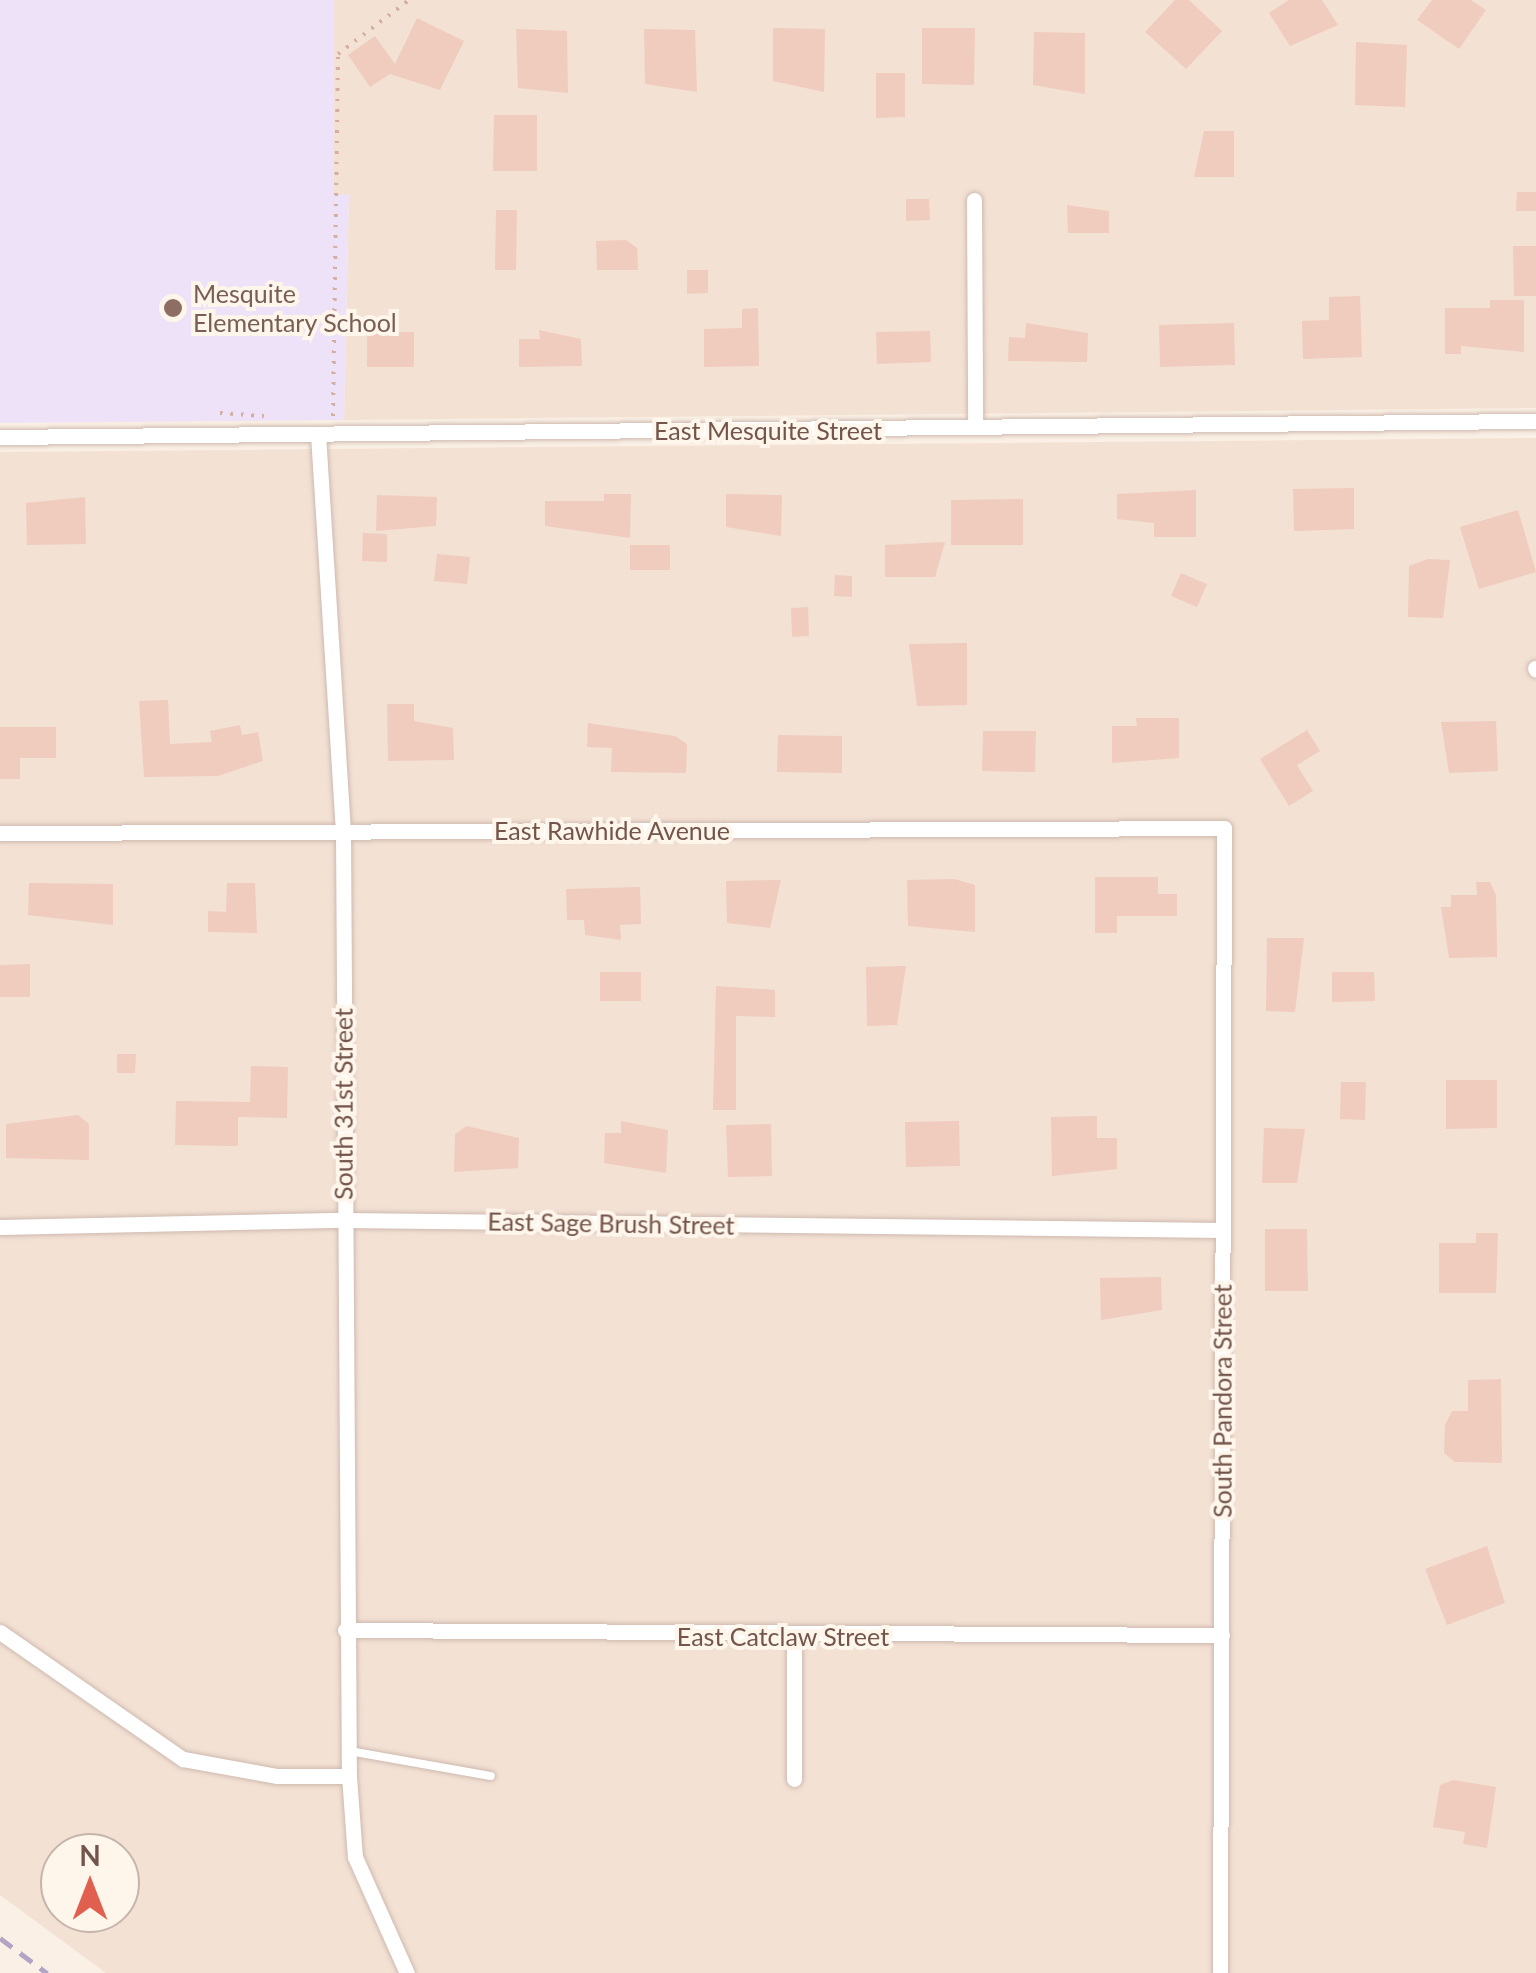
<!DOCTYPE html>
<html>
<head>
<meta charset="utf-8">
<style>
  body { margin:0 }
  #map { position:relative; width:1536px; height:1973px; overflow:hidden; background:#fbf0e5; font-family:Lato,sans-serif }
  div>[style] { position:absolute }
  .residential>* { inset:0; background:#f3e1d4 }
  .education>* { inset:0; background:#ede2f8 }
  .building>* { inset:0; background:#efccbe }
  .path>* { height:4px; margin-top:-2px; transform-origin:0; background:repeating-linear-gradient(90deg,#d4afa1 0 2.5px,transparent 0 10.5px) }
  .roads { filter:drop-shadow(0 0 2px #ceb9af) drop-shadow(0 0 2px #ceb9af) }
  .service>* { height:8px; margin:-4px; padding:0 4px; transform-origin:4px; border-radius:4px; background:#fff }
  .minor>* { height:15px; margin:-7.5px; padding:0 7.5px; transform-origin:7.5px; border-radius:7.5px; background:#fff }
  .rail>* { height:5px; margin-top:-2.5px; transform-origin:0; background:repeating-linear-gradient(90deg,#b2a4c4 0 15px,transparent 0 25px) }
  .dots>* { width:28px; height:28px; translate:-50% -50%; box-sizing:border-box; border:5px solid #fef5eb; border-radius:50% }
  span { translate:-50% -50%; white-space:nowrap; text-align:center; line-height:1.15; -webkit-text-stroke:8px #fef5eb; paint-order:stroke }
  .education-label { font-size:25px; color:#785e54 }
  .left { translate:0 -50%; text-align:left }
  .street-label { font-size:25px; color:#73554b }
  .north { position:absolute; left:40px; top:1833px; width:100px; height:100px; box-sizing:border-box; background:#fef5eb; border:2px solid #c6b5ab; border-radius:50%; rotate:0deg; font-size:28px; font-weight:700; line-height:40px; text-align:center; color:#73554b }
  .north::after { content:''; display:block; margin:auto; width:35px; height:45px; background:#e05f4f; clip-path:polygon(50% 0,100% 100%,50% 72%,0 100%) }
</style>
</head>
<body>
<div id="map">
  <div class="residential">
    <div style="clip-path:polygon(334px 0,1536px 0,1536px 408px,344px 420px,349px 195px,334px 196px)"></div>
    <div style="clip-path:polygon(evenodd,1536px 438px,1536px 1973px,106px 1973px,0 1895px,0 452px,1536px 438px,60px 1853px,120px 1853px,120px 1913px,60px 1913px,60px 1853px)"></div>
  </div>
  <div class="education">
    <div style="clip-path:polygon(0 0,334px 0,334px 195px,349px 194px,344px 420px,0 423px)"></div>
  </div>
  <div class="building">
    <div style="clip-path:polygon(1175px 0,1189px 0,1222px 31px,1186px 69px,1145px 32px)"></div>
    <div style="clip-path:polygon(1289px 0,1322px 0,1338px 25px,1290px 46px,1269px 13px)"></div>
    <div style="clip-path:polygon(1432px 0,1471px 0,1486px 10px,1459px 49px,1417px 20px)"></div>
    <div style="clip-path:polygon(417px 18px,464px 41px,440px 90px,390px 74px,370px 87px,348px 55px,375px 36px,395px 64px)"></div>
    <div style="clip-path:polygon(773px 28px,825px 29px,824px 92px,773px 81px)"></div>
    <div style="clip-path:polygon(922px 28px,975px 28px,974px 85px,922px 84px)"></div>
    <div style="clip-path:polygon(516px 29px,567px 31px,568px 93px,518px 88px)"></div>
    <div style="clip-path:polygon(644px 29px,695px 30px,697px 92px,645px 84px)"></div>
    <div style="clip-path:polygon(1034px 32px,1085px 33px,1085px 94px,1033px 85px)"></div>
    <div style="clip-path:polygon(1356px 42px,1407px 45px,1405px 107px,1355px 105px)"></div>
    <div style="clip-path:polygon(876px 73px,905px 73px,905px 117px,876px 118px)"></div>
    <div style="clip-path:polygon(494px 115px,537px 115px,537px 171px,493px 171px)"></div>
    <div style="clip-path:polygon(1204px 131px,1234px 131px,1234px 177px,1194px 177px)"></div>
    <div style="clip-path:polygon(1517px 192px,1536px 192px,1536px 211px,1516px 211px)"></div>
    <div style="clip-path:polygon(906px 199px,929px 199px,930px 220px,906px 221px)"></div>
    <div style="clip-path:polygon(1067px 205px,1109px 211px,1109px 233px,1068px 233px)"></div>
    <div style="clip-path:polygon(496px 210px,517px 210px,516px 270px,495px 270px)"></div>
    <div style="clip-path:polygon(626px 240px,637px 248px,638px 270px,597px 270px,596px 241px)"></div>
    <div style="clip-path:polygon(1513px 246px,1536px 246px,1536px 296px,1514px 296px)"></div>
    <div style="clip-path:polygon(687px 270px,708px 270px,708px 293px,687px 294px)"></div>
    <div style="clip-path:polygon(1360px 296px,1362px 357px,1303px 359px,1302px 321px,1329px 320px,1329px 297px)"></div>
    <div style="clip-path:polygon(1490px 300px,1524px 300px,1524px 352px,1461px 346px,1461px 354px,1445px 354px,1445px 308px,1490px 308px)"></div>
    <div style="clip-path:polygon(758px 308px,759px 366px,704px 367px,704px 329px,742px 328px,742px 309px)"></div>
    <div style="clip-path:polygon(1026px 323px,1088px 333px,1087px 362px,1008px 361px,1009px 337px,1025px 338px)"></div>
    <div style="clip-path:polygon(1234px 323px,1235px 365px,1160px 367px,1159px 325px)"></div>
    <div style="clip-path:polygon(539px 330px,581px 339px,582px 366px,519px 367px,519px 339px,540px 339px)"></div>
    <div style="clip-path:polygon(930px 331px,931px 362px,877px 364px,876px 332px)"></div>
    <div style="clip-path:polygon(367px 332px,414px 332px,414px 367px,367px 367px)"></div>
    <div style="clip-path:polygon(1354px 488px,1354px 529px,1294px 531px,1293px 489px)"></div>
    <div style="clip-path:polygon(1196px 490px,1196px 537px,1154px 537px,1154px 523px,1117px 519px,1117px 494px)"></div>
    <div style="clip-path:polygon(604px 494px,631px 494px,630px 538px,545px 526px,545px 501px,604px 501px)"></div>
    <div style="clip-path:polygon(726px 494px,782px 495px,781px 536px,726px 527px)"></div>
    <div style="clip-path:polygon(377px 495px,437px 497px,436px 526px,376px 531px)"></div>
    <div style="clip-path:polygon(85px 497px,86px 544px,27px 545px,26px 503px)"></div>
    <div style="clip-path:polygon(1023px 499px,1023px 545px,951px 545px,951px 500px)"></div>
    <div style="clip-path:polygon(1518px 510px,1536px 572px,1479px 589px,1460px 527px)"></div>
    <div style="clip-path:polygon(363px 533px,387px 534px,387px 562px,362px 561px)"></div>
    <div style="clip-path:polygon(945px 542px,935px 577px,885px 577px,885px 545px)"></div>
    <div style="clip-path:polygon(630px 545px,670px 545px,670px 570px,630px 570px)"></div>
    <div style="clip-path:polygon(437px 554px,470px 557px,467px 584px,434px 581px)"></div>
    <div style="clip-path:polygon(1428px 559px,1450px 560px,1443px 618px,1408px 617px,1409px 566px)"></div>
    <div style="clip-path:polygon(1181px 573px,1207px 584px,1197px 607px,1171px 596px)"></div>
    <div style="clip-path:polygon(835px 575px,852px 576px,852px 597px,834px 596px)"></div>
    <div style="clip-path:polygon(808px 607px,809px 636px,792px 637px,791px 608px)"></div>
    <div style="clip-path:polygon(967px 643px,967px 705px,917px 706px,909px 644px)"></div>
    <div style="clip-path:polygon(168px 700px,170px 744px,212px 742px,210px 731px,240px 725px,242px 735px,258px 732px,263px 761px,218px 776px,144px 777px,139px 701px)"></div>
    <div style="clip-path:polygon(387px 704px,414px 704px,414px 721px,453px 728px,454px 760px,388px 761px)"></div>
    <div style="clip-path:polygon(1136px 718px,1179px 718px,1179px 758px,1112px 763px,1112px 726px,1137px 726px)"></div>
    <div style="clip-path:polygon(1496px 721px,1498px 771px,1449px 773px,1441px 722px)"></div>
    <div style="clip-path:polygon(588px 723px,675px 736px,687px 744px,686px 773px,611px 772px,612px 748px,587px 747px)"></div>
    <div style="clip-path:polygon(0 727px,56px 727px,56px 758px,20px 758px,20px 779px,0 779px)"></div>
    <div style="clip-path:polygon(1307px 730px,1320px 751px,1297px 765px,1313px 791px,1289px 806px,1260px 759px)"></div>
    <div style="clip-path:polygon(983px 731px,1036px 731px,1035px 772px,982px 771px)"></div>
    <div style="clip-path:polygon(778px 735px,842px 736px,842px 773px,777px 772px)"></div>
    <div style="clip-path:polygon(1095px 877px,1158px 877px,1158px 894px,1177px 894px,1177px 916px,1117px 916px,1117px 933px,1095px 933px)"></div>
    <div style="clip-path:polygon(954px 879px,975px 885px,975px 932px,908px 926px,907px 880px)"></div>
    <div style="clip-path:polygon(781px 880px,770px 928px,727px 923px,726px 881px)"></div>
    <div style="clip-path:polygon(1476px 882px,1490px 882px,1496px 895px,1497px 957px,1449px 958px,1441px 907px,1451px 907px,1451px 895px,1477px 895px)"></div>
    <div style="clip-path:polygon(29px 883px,113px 884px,113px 925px,28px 915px)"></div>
    <div style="clip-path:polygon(227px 883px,255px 883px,257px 933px,208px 932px,208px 911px,226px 912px)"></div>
    <div style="clip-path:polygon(640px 887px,641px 924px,620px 925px,621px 940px,585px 935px,584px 920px,567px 920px,566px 889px)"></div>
    <div style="clip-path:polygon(1267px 938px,1304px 938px,1295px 1012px,1266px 1011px)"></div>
    <div style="clip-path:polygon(30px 964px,30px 997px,0 997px,0 965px)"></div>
    <div style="clip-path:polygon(906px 966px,897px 1025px,867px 1026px,866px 967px)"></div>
    <div style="clip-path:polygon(600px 972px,641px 972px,641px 1001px,600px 1001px)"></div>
    <div style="clip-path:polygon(1332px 972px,1374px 972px,1375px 1001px,1332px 1002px)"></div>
    <div style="clip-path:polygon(716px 986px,775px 990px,775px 1017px,736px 1016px,736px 1110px,713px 1110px)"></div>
    <div style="clip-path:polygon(117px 1054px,136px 1054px,135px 1073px,117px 1073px)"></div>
    <div style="clip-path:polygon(251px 1066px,288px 1067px,287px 1118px,238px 1117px,238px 1146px,175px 1145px,176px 1101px,250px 1102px)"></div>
    <div style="clip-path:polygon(1446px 1080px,1497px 1080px,1497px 1128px,1446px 1129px)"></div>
    <div style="clip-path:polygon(1341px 1082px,1366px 1082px,1365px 1120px,1340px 1119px)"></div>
    <div style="clip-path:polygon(78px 1115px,89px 1124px,89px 1160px,6px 1158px,6px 1124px)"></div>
    <div style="clip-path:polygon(1097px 1116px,1097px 1138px,1117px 1138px,1117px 1169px,1052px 1176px,1051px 1117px)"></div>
    <div style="clip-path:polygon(621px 1121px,668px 1130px,666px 1173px,604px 1163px,605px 1133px,621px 1133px)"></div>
    <div style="clip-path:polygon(959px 1121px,960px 1166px,906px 1167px,905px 1122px)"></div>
    <div style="clip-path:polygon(771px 1124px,772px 1176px,728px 1177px,726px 1125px)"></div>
    <div style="clip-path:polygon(467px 1126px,519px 1138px,518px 1168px,454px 1172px,455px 1134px)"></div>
    <div style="clip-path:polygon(1264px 1128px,1305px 1129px,1297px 1183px,1262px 1183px)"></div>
    <div style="clip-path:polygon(1265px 1229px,1307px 1229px,1308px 1291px,1265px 1291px)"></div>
    <div style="clip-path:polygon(1476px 1233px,1498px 1233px,1496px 1293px,1439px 1293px,1439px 1243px,1476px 1243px)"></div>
    <div style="clip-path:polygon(1161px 1277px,1162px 1310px,1101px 1320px,1100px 1278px)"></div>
    <div style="clip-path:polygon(1501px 1379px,1502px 1463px,1455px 1462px,1444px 1453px,1445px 1425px,1452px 1411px,1468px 1411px,1468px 1380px)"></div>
    <div style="clip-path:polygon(1487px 1546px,1505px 1603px,1447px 1625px,1425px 1569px)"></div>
    <div style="clip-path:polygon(1453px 1780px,1496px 1787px,1487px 1848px,1463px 1844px,1465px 1832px,1433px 1827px,1440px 1785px)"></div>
  </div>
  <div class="path">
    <div style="left:220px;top:413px;width:44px;rotate:3.9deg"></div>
    <div style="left:333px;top:416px;width:362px;rotate:-89.2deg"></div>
    <div style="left:338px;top:54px;width:89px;rotate:-37.3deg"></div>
  </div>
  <div class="roads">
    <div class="service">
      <div style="left:349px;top:1751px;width:144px;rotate:10deg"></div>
    </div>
    <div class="minor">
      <div style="left:974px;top:200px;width:227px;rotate:89.7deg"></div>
      <div style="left:318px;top:434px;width:398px;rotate:86.4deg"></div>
      <div style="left:343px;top:831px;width:945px;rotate:89.64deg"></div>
      <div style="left:349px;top:1776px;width:81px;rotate:85.8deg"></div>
      <div style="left:355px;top:1857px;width:127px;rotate:65.9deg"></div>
      <div style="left:0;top:437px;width:1536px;rotate:-0.6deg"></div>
      <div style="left:1535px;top:668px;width:2px;rotate:63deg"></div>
      <div style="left:0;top:833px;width:1224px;rotate:-0.23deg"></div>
      <div style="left:1224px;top:828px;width:1145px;rotate:90.2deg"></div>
      <div style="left:0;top:1227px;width:344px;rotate:-1.2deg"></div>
      <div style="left:344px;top:1220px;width:878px;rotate:0.65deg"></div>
      <div style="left:345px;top:1630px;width:877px;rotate:0.33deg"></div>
      <div style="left:0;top:1632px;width:223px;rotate:34.8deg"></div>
      <div style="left:183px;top:1759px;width:96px;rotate:10.3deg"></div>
      <div style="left:277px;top:1776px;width:72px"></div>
      <div style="left:794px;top:1638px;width:141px;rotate:90deg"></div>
    </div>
  </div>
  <div class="rail">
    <div style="left:0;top:1938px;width:59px;rotate:36.7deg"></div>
  </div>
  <div class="dots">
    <div style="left:173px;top:308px;background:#8d6e63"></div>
  </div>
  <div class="education-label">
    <span class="left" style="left:193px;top:308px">Mesquite<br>Elementary School</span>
  </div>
  <div class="street-label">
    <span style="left:768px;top:430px">East Mesquite Street</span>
    <span style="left:612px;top:830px">East Rawhide Avenue</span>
    <span style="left:343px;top:1104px;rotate:-90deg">South 31st Street</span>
    <span style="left:611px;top:1223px;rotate:1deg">East Sage Brush Street</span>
    <span style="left:1222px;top:1401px;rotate:-90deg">South Pandora Street</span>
    <span style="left:783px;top:1636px">East Catclaw Street</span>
  </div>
  <div class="north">N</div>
</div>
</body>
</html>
